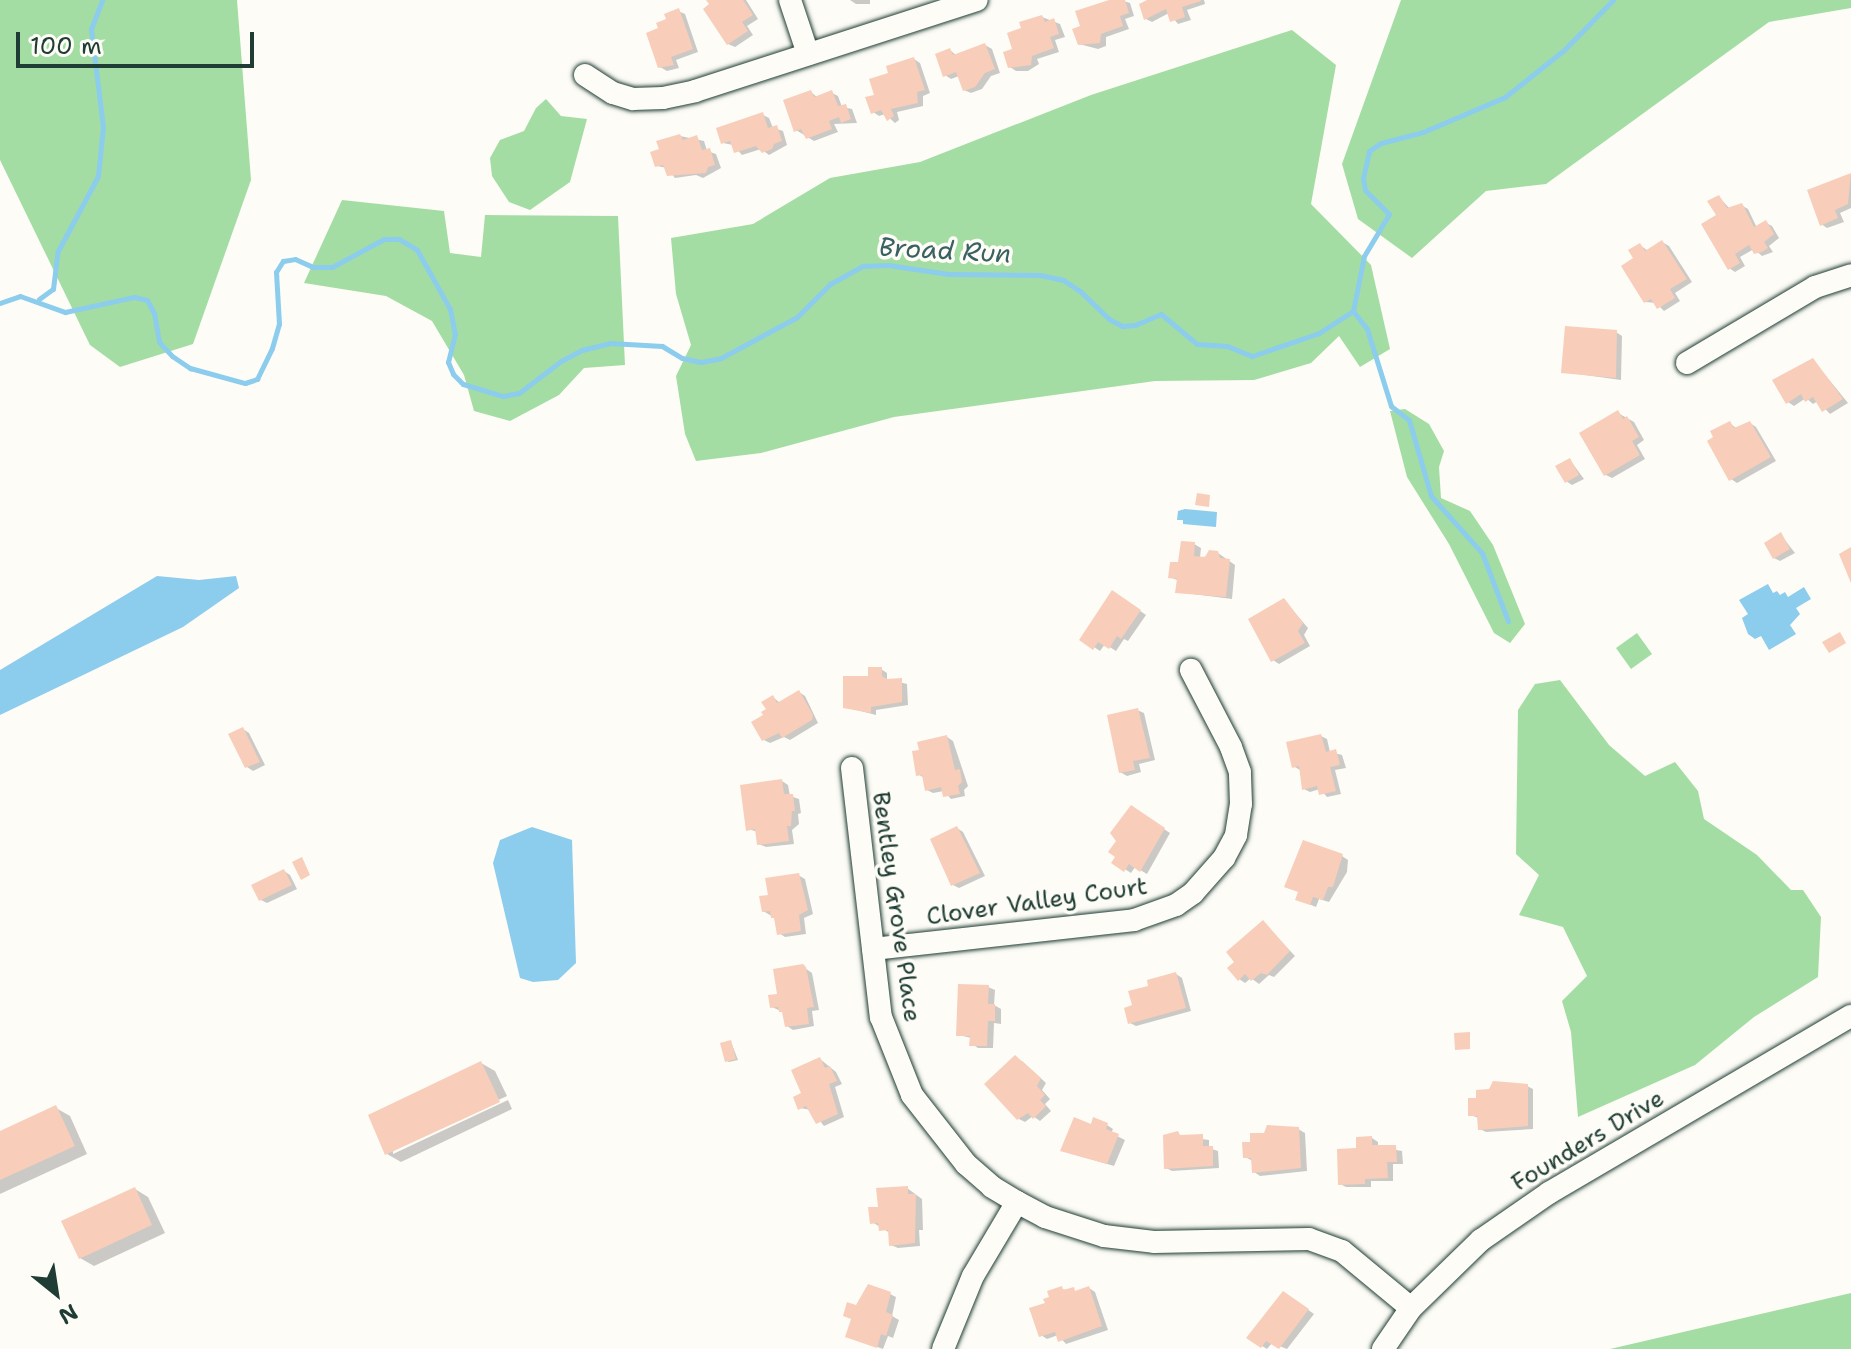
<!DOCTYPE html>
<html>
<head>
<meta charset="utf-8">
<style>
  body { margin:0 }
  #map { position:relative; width:1851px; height:1349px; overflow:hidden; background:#fdfcf7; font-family:"Shantell Sans",sans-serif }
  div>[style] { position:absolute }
  .green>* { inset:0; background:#a4dda3 }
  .water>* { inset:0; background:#8ccced }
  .shadow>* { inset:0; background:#0003 }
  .stream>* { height:5px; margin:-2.5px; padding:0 2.5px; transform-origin:2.5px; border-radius:2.5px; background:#8ccced }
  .building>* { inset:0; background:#f8cdb9 }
  .roads { filter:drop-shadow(0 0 2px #1f3d34) drop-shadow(0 0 2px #1f3d34) }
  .minor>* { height:22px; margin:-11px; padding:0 11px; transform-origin:11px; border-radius:11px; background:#fdfcf7 }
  span { translate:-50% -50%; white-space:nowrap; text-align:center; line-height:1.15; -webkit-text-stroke:7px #fdfcf7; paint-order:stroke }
  .street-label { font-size:24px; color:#1f3d34 }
  .water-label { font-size:26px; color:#3a6162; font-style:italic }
  .north { position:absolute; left:16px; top:1253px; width:80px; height:80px; -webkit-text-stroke:6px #fdfcf7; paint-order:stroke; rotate:150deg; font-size:22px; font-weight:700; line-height:32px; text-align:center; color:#1f3d34 }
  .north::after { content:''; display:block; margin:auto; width:28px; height:36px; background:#1f3d34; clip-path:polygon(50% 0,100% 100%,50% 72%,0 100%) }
  .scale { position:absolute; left:16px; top:32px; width:238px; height:36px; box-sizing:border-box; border:4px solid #1f3d34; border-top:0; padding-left:10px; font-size:24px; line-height:28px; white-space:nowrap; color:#1f3d34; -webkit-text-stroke:6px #fdfcf7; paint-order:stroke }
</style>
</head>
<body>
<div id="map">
  <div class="green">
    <div style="clip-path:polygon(0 0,237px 0,251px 180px,193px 344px,120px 367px,90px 345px,0 160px)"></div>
    <div style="clip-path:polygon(1401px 0,1851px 0,1851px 8px,1769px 22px,1546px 184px,1486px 191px,1412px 258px,1358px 219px,1342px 164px)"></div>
    <div style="clip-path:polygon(1292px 30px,1336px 65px,1311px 204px,1371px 265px,1390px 349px,1360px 367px,1339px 336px,1311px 363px,1254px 380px,1155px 381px,894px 417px,761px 453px,696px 461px,685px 434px,676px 376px,691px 345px,676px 294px,671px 238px,753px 224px,830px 178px,920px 162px,1091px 95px)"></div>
    <div style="clip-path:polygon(546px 99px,561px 116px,587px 119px,570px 182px,530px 210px,509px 202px,492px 176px,490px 158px,500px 140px,524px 131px,536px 108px)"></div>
    <div style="clip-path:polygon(342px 200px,444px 211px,450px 253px,481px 257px,485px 215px,618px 216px,625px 365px,584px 368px,559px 395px,510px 421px,474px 411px,464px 375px,432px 321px,386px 296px,304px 283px)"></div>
    <div style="clip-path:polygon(1405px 409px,1429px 424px,1444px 451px,1439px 467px,1441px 498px,1470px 511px,1493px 545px,1525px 624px,1510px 643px,1494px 633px,1449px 544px,1407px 477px,1390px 411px)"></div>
    <div style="clip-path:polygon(1637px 633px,1652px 654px,1631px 669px,1616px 648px)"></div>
    <div style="clip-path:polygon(1560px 680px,1609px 745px,1645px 776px,1675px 762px,1698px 791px,1704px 819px,1757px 855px,1791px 890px,1803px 890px,1821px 917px,1818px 977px,1754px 1017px,1695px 1065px,1578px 1117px,1571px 1032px,1562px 1001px,1587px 976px,1563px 927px,1519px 915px,1539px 875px,1516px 854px,1518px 710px,1535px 684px)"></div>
    <div style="clip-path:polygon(1851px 1293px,1851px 1349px,1610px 1349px)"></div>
  </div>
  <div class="water">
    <div style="clip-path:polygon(1185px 509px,1217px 512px,1216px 527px,1183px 524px,1183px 520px,1177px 520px,1178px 511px)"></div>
    <div style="clip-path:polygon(157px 576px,199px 580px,236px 576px,239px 588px,183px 627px,0 715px,0 670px)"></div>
    <div style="clip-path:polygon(1768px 584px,1773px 593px,1777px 591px,1780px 595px,1785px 592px,1788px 597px,1804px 587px,1811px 599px,1796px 608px,1800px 614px,1790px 625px,1796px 634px,1769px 650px,1761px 636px,1755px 639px,1748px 634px,1742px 618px,1748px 614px,1739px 600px)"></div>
    <div style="clip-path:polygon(532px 827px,572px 840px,576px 963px,558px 980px,533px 982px,520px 978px,493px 863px,500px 840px)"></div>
  </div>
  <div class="shadow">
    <div style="clip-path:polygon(714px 0,746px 0,758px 19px,747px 26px,753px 35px,735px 47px,728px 44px)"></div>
    <div style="clip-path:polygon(870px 0,870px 4px,856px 4px,850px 0)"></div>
    <div style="clip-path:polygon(1120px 0,1130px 3px,1134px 16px,1125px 19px,1129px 29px,1106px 37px,1106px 46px,1098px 49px,1079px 44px)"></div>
    <div style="clip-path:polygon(1149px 0,1204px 0,1205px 4px,1187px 10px,1191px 20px,1178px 24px,1169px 13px,1152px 22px,1146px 19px)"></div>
    <div style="clip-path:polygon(678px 11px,685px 14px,698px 52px,676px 60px,679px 68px,667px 71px,660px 67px,660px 30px)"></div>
    <div style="clip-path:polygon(1042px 17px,1060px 24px,1065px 37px,1055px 40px,1059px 52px,1037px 59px,1039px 64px,1028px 71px,1016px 71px,1010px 67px,1024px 30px)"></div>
    <div style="clip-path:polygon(985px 45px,992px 49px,1000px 73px,991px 76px,982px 89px,971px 93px,964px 90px,959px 76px,951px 79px,945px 75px,950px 50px,957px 56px)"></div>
    <div style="clip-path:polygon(914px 59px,920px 63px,930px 93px,923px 96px,923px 106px,897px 112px,899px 120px,895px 123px,885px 114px,879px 116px,873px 112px,876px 96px,891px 74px)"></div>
    <div style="clip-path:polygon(811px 92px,818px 98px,832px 93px,838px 96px,842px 107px,852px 109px,857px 123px,834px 124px,838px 132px,814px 141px,796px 130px)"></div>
    <div style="clip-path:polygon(763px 115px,769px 118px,773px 128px,783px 131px,787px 145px,769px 155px,761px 149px,742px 155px,733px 145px,723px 143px)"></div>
    <div style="clip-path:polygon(680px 136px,704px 141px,707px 151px,716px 154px,721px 168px,703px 178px,696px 175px,675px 178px,667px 168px,657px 166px,661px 150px)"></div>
    <div style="clip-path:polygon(1851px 175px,1851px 208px,1840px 213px,1844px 222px,1827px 228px,1821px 224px,1810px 192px)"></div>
    <div style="clip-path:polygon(1719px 197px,1730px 209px,1741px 205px,1748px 209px,1757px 228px,1766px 223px,1772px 226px,1779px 238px,1769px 246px,1773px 252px,1762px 256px,1754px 249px,1740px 257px,1745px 266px,1735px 272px,1729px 268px,1718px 216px)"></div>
    <div style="clip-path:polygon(1662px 242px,1669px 246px,1692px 282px,1675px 293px,1680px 301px,1664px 311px,1656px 303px,1646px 302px,1636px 259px,1640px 245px,1648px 251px)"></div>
    <div style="clip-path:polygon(1616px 332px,1622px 336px,1621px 380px,1563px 372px)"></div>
    <div style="clip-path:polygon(1813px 360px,1848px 403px,1830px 414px,1818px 401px,1813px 404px,1806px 398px,1794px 406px,1788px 402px)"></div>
    <div style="clip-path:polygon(1618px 413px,1634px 422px,1644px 440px,1637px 445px,1645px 459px,1612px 478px,1606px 475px)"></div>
    <div style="clip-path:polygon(1730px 423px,1737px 429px,1750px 423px,1756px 427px,1776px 461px,1737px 483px,1731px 479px)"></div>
    <div style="clip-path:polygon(1570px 460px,1584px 479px,1572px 485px,1566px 481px)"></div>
    <div style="clip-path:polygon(1781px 535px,1795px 553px,1780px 561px,1774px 558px)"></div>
    <div style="clip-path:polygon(1194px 544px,1201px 548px,1200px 558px,1218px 553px,1235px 565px,1232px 599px,1177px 592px,1179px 581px,1170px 577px)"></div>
    <div style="clip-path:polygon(1119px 596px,1146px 615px,1128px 641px,1124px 639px,1116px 651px,1105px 644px,1100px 651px,1082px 639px)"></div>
    <div style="clip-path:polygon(1284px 600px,1308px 628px,1304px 635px,1310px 646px,1279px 664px,1273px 660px)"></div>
    <div style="clip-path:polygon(881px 669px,887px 673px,887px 679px,907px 684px,908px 705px,876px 710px,876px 715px,845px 707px)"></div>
    <div style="clip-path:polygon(799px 692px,805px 696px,818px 723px,790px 740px,784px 737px,770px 743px,764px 740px,766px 716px,773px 697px,780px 703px)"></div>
    <div style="clip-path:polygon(1137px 710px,1144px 713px,1155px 760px,1139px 764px,1141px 772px,1127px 776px,1120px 772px)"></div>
    <div style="clip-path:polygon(243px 729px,249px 733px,265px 765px,253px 771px,247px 767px)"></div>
    <div style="clip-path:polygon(1321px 736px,1327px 739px,1330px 752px,1342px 755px,1346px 768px,1335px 770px,1341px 794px,1327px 797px,1320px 789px,1310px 792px,1304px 789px,1300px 770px,1293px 766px)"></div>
    <div style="clip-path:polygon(947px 737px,953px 741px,968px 786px,964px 790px,965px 796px,951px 799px,944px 791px,933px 793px,927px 790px,924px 778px,918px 774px)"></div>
    <div style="clip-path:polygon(782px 781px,788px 785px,790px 796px,799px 799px,801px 813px,798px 814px,799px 824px,792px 830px,794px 844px,766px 847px,759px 844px,758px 832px,748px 829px)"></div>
    <div style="clip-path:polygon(1132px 808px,1170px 833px,1147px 874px,1135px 867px,1131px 873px,1114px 862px)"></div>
    <div style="clip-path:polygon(957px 828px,963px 832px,985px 876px,959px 888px,953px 885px)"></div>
    <div style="clip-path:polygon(1342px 856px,1348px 860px,1347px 872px,1329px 902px,1319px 899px,1316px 907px,1304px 902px)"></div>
    <div style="clip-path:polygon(284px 871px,290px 875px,297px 889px,267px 903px,261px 900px)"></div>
    <div style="clip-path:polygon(798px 875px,805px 879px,813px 914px,804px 918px,806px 934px,785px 937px,779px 933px,777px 919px,763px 911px,770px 897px)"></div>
    <div style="clip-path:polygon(1263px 922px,1295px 956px,1274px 977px,1269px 975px,1259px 984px,1251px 978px,1245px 983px,1239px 979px)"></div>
    <div style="clip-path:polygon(802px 966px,812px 973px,819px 1010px,812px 1011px,814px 1026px,793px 1030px,787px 1026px,785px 1013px,772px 1007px)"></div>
    <div style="clip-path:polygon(1176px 974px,1182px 978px,1191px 1011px,1136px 1026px,1130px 1023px,1135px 1007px,1151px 987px)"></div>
    <div style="clip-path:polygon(988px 987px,995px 990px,994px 1005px,1001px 1009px,1001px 1024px,994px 1023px,993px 1048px,978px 1048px,972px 1044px,972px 1038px,958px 1035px)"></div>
    <div style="clip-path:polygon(731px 1042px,738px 1060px,729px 1062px,727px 1061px)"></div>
    <div style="clip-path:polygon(820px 1059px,836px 1072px,842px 1084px,835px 1087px,844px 1117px,824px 1126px,811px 1110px,800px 1108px)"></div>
    <div style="clip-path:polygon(1022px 1061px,1046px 1083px,1042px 1090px,1050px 1099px,1045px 1104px,1051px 1111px,1040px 1121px,1033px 1116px,1025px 1122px,1019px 1119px)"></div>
    <div style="clip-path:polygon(481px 1063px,495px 1071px,507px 1096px,393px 1149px,393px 1154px,508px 1100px,512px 1109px,401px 1162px,387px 1154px)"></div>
    <div style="clip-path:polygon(1527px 1086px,1533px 1089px,1533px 1129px,1486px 1132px,1480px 1129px,1479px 1118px,1470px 1115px)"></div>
    <div style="clip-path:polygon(56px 1108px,70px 1116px,87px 1154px,0 1194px,0 1133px)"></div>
    <div style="clip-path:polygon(1107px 1125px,1113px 1129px,1111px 1133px,1125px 1140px,1114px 1166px,1069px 1153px,1092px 1127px)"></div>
    <div style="clip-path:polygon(1298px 1129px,1305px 1133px,1307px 1171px,1260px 1176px,1254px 1172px,1253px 1161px,1245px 1157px)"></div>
    <div style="clip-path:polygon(1167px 1134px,1209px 1140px,1209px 1148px,1218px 1151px,1219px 1168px,1172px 1171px,1166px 1168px)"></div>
    <div style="clip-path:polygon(1372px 1138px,1378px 1142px,1378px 1147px,1402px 1151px,1403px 1164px,1393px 1164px,1393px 1181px,1371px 1181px,1371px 1187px,1346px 1187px,1340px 1184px,1358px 1150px)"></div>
    <div style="clip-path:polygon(907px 1188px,922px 1199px,923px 1230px,919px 1230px,920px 1246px,898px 1248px,891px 1245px,890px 1233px,872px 1222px,880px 1209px)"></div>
    <div style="clip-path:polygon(135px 1189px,148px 1197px,165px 1233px,94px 1266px,80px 1258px)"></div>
    <div style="clip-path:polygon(1089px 1288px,1095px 1292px,1108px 1330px,1066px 1344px,1058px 1335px,1047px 1339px,1041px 1335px,1047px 1304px,1061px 1289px,1078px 1292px)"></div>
    <div style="clip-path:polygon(890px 1294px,896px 1297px,892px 1316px,899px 1320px,893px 1338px,888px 1336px,883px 1349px,847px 1336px,857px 1308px)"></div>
    <div style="clip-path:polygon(1290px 1297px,1314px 1314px,1287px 1349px,1272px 1343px,1267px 1349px,1249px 1338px)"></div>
  </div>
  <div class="stream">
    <div style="left:39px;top:299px;width:17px;rotate:-36deg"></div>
    <div style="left:53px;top:289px;width:38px;rotate:-83deg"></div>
    <div style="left:58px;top:251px;width:85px;rotate:-61.9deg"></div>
    <div style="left:98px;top:176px;width:49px;rotate:-84.2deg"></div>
    <div style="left:103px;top:127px;width:99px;rotate:-97deg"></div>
    <div style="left:91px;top:29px;width:31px;rotate:-69deg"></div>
    <div style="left:0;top:303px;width:21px;rotate:-19deg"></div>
    <div style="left:20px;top:296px;width:48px;rotate:19.6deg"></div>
    <div style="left:65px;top:312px;width:71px;rotate:-12.3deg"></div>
    <div style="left:134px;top:297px;width:13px;rotate:13deg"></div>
    <div style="left:147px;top:300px;width:15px;rotate:62deg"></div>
    <div style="left:154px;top:313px;width:29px;rotate:80deg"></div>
    <div style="left:159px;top:342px;width:19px;rotate:47deg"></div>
    <div style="left:172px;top:356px;width:22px;rotate:34deg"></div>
    <div style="left:190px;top:368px;width:57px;rotate:15.3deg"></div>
    <div style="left:245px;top:383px;width:13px;rotate:-18deg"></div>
    <div style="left:257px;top:379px;width:34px;rotate:-64deg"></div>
    <div style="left:272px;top:348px;width:25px;rotate:-74deg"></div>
    <div style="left:279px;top:324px;width:52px;rotate:-93.3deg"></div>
    <div style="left:276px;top:272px;width:13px;rotate:-58deg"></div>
    <div style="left:283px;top:261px;width:12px;rotate:-9deg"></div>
    <div style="left:295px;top:259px;width:20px;rotate:24deg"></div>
    <div style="left:313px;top:267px;width:19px"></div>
    <div style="left:332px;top:267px;width:59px;rotate:-28.3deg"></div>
    <div style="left:384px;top:239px;width:15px"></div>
    <div style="left:399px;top:239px;width:21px;rotate:31deg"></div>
    <div style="left:417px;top:250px;width:68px;rotate:60.8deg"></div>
    <div style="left:450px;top:309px;width:25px;rotate:79deg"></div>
    <div style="left:455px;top:334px;width:29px;rotate:104deg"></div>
    <div style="left:448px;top:362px;width:13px;rotate:67deg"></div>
    <div style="left:453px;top:374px;width:14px;rotate:45deg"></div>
    <div style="left:463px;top:384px;width:42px;rotate:16.7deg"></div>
    <div style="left:503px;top:396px;width:16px;rotate:-11deg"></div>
    <div style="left:519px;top:393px;width:53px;rotate:-37.3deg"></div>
    <div style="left:561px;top:361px;width:24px;rotate:-28deg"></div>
    <div style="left:582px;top:350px;width:29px;rotate:-14deg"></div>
    <div style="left:610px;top:343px;width:52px;rotate:3.3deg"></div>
    <div style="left:662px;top:346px;width:23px;rotate:31deg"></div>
    <div style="left:682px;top:358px;width:19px;rotate:12deg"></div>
    <div style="left:701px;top:362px;width:20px;rotate:-11deg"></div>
    <div style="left:721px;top:358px;width:86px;rotate:-28.3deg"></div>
    <div style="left:797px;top:317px;width:47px;rotate:-45deg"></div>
    <div style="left:830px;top:284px;width:37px;rotate:-29deg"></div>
    <div style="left:862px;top:266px;width:26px;rotate:-2deg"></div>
    <div style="left:888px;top:265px;width:61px;rotate:8.5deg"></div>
    <div style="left:948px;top:274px;width:92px;rotate:0.6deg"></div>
    <div style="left:1040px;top:275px;width:24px;rotate:12deg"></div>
    <div style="left:1063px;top:280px;width:20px;rotate:33deg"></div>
    <div style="left:1080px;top:291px;width:40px;rotate:44deg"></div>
    <div style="left:1109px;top:319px;width:15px;rotate:28deg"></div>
    <div style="left:1122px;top:326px;width:13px;rotate:-4deg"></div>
    <div style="left:1135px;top:325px;width:28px;rotate:-23deg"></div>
    <div style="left:1161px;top:314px;width:47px;rotate:39.8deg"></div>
    <div style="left:1197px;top:344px;width:30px;rotate:4deg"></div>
    <div style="left:1227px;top:346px;width:27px;rotate:22deg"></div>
    <div style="left:1252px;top:356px;width:71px;rotate:-18.9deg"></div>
    <div style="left:1319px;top:333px;width:40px;rotate:-32.9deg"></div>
    <div style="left:1353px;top:311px;width:56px;rotate:-78.7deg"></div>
    <div style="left:1364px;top:256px;width:49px;rotate:-59.2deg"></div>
    <div style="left:1389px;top:214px;width:34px;rotate:-135deg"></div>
    <div style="left:1365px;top:190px;width:12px;rotate:-99deg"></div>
    <div style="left:1363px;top:178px;width:28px;rotate:-77deg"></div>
    <div style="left:1369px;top:151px;width:14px;rotate:-34deg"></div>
    <div style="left:1381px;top:143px;width:43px;rotate:-14.7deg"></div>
    <div style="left:1423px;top:132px;width:89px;rotate:-23.1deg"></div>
    <div style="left:1505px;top:97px;width:75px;rotate:-38.5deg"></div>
    <div style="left:1564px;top:50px;width:70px;rotate:-45.6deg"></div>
    <div style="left:1353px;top:311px;width:23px;rotate:52deg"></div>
    <div style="left:1367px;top:329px;width:81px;rotate:72.7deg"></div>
    <div style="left:1391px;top:406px;width:23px;rotate:38deg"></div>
    <div style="left:1409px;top:420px;width:79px;rotate:73.9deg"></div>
    <div style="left:1431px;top:496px;width:76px;rotate:48.2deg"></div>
    <div style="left:1482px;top:553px;width:73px;rotate:69.1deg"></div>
  </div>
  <div class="building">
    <div style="clip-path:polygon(706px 0,743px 0,753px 15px,742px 22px,748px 31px,727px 45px,703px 9px,709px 4px)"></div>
    <div style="clip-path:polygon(1109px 0,1125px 0,1129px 13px,1120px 16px,1123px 26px,1101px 34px,1100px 43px,1078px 45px,1072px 29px,1080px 26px,1075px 11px)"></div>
    <div style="clip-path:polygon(1147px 0,1201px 0,1201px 1px,1182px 7px,1185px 17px,1170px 22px,1166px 9px,1144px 20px,1139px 4px)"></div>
    <div style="clip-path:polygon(679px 8px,693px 49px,671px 57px,674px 65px,658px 68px,646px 33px,658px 28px,656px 23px,666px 19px,664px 14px)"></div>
    <div style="clip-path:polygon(1042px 15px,1045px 22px,1054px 18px,1059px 34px,1050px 37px,1054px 48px,1032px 56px,1031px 65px,1008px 68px,1003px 52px,1012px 49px,1007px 33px,1021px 28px,1019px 22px)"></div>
    <div style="clip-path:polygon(985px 43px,995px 69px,985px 73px,975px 87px,963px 91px,956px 72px,943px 77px,935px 54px,950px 48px,953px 55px)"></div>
    <div style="clip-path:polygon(914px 57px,925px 90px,917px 92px,918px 103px,891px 109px,894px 116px,887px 121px,881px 110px,871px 114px,865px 97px,874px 95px,869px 79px,888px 73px,886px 66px)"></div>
    <div style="clip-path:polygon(811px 90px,814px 97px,832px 90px,838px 106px,846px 104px,851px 119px,841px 123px,839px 117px,829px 121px,832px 129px,806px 139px,801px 129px,794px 132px,783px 100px)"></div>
    <div style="clip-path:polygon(763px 112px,768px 128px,777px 125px,782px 141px,774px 144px,772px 149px,762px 153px,756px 146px,734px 153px,730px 141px,721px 144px,716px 128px)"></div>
    <div style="clip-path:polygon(680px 134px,683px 140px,697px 135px,702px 150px,710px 148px,715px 165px,708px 167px,706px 173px,667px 176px,663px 165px,655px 167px,650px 152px,659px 149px,656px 141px)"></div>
    <div style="clip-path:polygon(1851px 173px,1848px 204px,1835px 210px,1838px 218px,1820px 226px,1807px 190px)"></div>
    <div style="clip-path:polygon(1719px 195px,1727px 208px,1742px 203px,1754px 227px,1766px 220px,1774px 234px,1764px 242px,1768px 248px,1762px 252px,1754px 254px,1749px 245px,1735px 254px,1740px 263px,1728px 270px,1701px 224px,1716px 215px,1707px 201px)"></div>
    <div style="clip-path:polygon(1662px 240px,1687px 279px,1670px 289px,1675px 298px,1657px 309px,1651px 299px,1644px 303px,1621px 266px,1633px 258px,1628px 250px,1640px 243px,1645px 251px)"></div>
    <div style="clip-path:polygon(1565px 326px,1617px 330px,1616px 378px,1561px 373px)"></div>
    <div style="clip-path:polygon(1813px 358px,1843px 399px,1822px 412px,1813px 397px,1805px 402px,1801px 394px,1786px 404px,1772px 380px)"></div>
    <div style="clip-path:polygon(1618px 410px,1623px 419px,1627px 416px,1639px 437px,1632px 441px,1640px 455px,1604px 476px,1579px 433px)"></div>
    <div style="clip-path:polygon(1730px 421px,1734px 428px,1750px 421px,1771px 457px,1729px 481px,1707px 441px,1713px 437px,1710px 431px)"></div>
    <div style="clip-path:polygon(1570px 458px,1579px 475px,1565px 483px,1555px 466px)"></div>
    <div style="clip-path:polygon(1197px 493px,1210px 495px,1209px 507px,1195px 505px)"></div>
    <div style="clip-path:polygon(1781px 532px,1790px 549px,1773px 559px,1764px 543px)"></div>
    <div style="clip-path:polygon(1181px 541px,1195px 542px,1194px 556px,1205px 557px,1209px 550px,1218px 551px,1220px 558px,1230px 559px,1226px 597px,1175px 593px,1177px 579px,1168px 578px,1170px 562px,1178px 562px)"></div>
    <div style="clip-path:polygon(1851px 547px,1851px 583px,1839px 554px)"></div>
    <div style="clip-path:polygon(1112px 590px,1141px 610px,1121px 639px,1117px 636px,1109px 649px,1098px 642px,1093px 650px,1079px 640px)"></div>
    <div style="clip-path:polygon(1284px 598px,1303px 623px,1298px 631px,1305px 643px,1271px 662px,1248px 619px)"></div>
    <div style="clip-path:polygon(1840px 632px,1846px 643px,1829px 653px,1822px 642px)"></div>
    <div style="clip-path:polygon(868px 667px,882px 667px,882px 676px,887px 679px,902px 678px,902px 702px,871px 707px,871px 713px,843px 708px,843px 676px,868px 676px)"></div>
    <div style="clip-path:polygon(799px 690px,813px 715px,812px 720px,782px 738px,779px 733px,762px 741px,751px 722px,763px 715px,761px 712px,766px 709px,761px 702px,773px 695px,777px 703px)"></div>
    <div style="clip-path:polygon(1138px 708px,1150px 758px,1133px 761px,1135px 770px,1119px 773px,1107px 715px)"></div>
    <div style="clip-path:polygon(243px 727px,260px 762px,245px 768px,228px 734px)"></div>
    <div style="clip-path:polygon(1321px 734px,1326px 752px,1336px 749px,1340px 765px,1330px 767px,1336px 791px,1319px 795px,1317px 786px,1302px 790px,1299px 766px,1292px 768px,1286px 742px)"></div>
    <div style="clip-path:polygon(947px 735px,955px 770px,960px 769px,962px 782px,958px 786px,960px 794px,943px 797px,941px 787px,925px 791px,922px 775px,916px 776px,912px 751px,919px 750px,917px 742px)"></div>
    <div style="clip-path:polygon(782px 779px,784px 794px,793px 794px,795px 811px,792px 811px,791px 826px,787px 826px,789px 841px,757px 845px,755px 829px,746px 831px,740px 785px)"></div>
    <div style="clip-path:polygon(1131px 805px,1165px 828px,1140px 872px,1129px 864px,1124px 872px,1111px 863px,1115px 857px,1108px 852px,1116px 841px,1110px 833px)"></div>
    <div style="clip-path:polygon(957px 826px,980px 873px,951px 886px,930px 839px)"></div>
    <div style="clip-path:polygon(1303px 840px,1343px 854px,1333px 887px,1328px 887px,1323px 900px,1313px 897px,1310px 905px,1295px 900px,1298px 892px,1284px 887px)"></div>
    <div style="clip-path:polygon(302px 857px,310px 875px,301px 880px,292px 862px)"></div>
    <div style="clip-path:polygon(284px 869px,292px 885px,259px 901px,251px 885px)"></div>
    <div style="clip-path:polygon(799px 873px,808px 910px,799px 915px,801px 931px,777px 935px,774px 918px,771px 918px,770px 911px,762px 912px,759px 896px,768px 895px,765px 878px)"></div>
    <div style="clip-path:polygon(1263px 920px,1290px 951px,1267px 975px,1261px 973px,1251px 981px,1245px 974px,1238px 981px,1227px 968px,1234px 962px,1226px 952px)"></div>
    <div style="clip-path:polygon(803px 964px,806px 967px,814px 1007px,807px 1008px,809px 1024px,785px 1027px,782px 1012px,779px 1012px,778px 1007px,770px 1008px,768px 995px,777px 994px,773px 969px)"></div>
    <div style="clip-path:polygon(1176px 972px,1186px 1008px,1128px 1024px,1124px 1008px,1132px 1005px,1128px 991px,1148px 986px,1147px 980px)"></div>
    <div style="clip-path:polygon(958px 984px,989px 985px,988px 1004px,995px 1004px,995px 1021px,988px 1021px,987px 1046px,969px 1046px,970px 1036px,956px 1036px)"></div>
    <div style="clip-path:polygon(1470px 1032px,1470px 1049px,1455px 1050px,1454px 1033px)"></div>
    <div style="clip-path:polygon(731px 1040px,736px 1059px,725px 1062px,720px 1043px)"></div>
    <div style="clip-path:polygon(1015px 1055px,1041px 1078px,1037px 1086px,1045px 1095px,1040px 1100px,1046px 1106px,1033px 1119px,1028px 1113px,1017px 1120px,984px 1084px)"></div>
    <div style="clip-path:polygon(820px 1057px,825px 1068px,830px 1066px,837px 1081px,829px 1084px,838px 1114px,816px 1124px,806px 1106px,798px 1110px,793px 1097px,801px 1093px,791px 1070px)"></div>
    <div style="clip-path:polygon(481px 1061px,500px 1102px,385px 1155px,368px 1115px)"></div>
    <div style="clip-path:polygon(1493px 1081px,1528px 1084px,1528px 1126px,1478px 1130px,1477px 1116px,1468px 1116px,1468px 1098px,1476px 1098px,1476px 1090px,1489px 1089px)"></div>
    <div style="clip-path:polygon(56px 1105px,75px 1146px,0 1180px,0 1131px)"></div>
    <div style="clip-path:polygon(1074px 1117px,1091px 1124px,1093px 1117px,1108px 1123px,1106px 1129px,1119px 1134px,1107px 1164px,1060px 1151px)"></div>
    <div style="clip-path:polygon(1267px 1125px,1299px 1127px,1301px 1168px,1252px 1173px,1251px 1158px,1243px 1158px,1242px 1142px,1250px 1142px,1250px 1133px,1264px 1133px)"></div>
    <div style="clip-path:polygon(1178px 1131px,1180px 1135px,1203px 1134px,1203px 1146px,1213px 1146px,1213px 1166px,1164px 1169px,1163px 1135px)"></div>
    <div style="clip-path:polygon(1372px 1136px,1372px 1145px,1396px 1145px,1397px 1162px,1387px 1162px,1388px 1178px,1365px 1179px,1365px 1184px,1338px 1185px,1337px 1149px,1356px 1148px,1356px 1137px)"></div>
    <div style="clip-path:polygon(908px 1186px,908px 1194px,916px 1194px,915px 1243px,889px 1246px,888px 1230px,879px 1231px,878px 1223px,870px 1224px,868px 1207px,878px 1207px,876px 1188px)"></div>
    <div style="clip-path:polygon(135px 1187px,152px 1225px,79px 1259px,61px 1221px)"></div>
    <div style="clip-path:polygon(868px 1284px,891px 1292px,886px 1312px,893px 1315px,886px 1336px,881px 1334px,877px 1348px,845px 1337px,851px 1319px,843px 1316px,847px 1302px,856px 1305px)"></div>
    <div style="clip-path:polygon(1062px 1286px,1063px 1290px,1074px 1287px,1075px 1291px,1089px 1286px,1102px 1326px,1058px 1342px,1055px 1332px,1039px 1337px,1029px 1308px,1045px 1303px,1043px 1299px,1049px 1297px,1047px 1291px)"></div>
    <div style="clip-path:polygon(1283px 1291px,1309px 1309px,1279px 1349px,1266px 1341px,1261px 1348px,1246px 1338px)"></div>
  </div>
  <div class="roads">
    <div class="minor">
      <div style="left:790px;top:0;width:57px;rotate:71.6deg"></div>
      <div style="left:585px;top:75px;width:33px;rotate:33deg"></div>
      <div style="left:613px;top:93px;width:21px;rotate:17deg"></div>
      <div style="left:633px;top:99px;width:30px;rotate:-2deg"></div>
      <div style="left:663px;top:98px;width:33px;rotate:-12deg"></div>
      <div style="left:695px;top:91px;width:296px;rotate:-17.9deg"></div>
      <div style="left:1687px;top:363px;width:149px;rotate:-30.7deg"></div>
      <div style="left:1815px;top:287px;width:38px;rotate:-18deg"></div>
      <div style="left:852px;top:768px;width:251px;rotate:83.4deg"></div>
      <div style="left:881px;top:1017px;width:84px;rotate:68.3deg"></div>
      <div style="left:912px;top:1095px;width:88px;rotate:52deg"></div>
      <div style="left:966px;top:1164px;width:35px;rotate:41deg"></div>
      <div style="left:992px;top:1187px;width:29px;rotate:31deg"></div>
      <div style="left:1017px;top:1202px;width:32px;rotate:28deg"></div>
      <div style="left:1045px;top:1217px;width:62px;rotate:17.9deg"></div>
      <div style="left:1104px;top:1236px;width:50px;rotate:6.8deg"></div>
      <div style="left:1154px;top:1242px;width:155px;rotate:-1.1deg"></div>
      <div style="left:1309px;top:1239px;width:35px;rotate:20deg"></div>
      <div style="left:1342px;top:1251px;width:89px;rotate:39.6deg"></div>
      <div style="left:873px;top:949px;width:263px;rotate:-6.3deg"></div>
      <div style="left:1134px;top:920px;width:45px;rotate:-19.7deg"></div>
      <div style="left:1176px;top:905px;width:21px;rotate:-35deg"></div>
      <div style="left:1193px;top:893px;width:47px;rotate:-48.5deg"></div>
      <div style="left:1224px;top:858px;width:26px;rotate:-62deg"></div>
      <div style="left:1236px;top:835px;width:31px;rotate:-81deg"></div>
      <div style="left:1241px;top:804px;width:32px;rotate:-92deg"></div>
      <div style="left:1240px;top:772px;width:27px;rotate:-110deg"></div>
      <div style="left:1231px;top:747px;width:87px;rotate:-117.5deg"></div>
      <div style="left:943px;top:1349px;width:79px;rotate:-67.7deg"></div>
      <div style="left:973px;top:1276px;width:86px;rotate:-59.3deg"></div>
      <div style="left:1383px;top:1349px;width:50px;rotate:-55.7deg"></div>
      <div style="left:1411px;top:1308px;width:98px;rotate:-44.2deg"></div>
      <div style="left:1481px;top:1240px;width:83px;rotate:-34.7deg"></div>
      <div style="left:1549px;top:1193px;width:350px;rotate:-30.4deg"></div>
    </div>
  </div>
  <div class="street-label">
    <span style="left:1037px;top:902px;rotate:-8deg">Clover Valley Court</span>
    <span style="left:896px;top:907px;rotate:82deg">Bentley Grove Place</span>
    <span style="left:1588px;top:1141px;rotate:-31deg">Founders Drive</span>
  </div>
  <div class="water-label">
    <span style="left:945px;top:250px;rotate:3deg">Broad Run</span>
  </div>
  <div class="north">N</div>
  <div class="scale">100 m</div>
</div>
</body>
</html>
